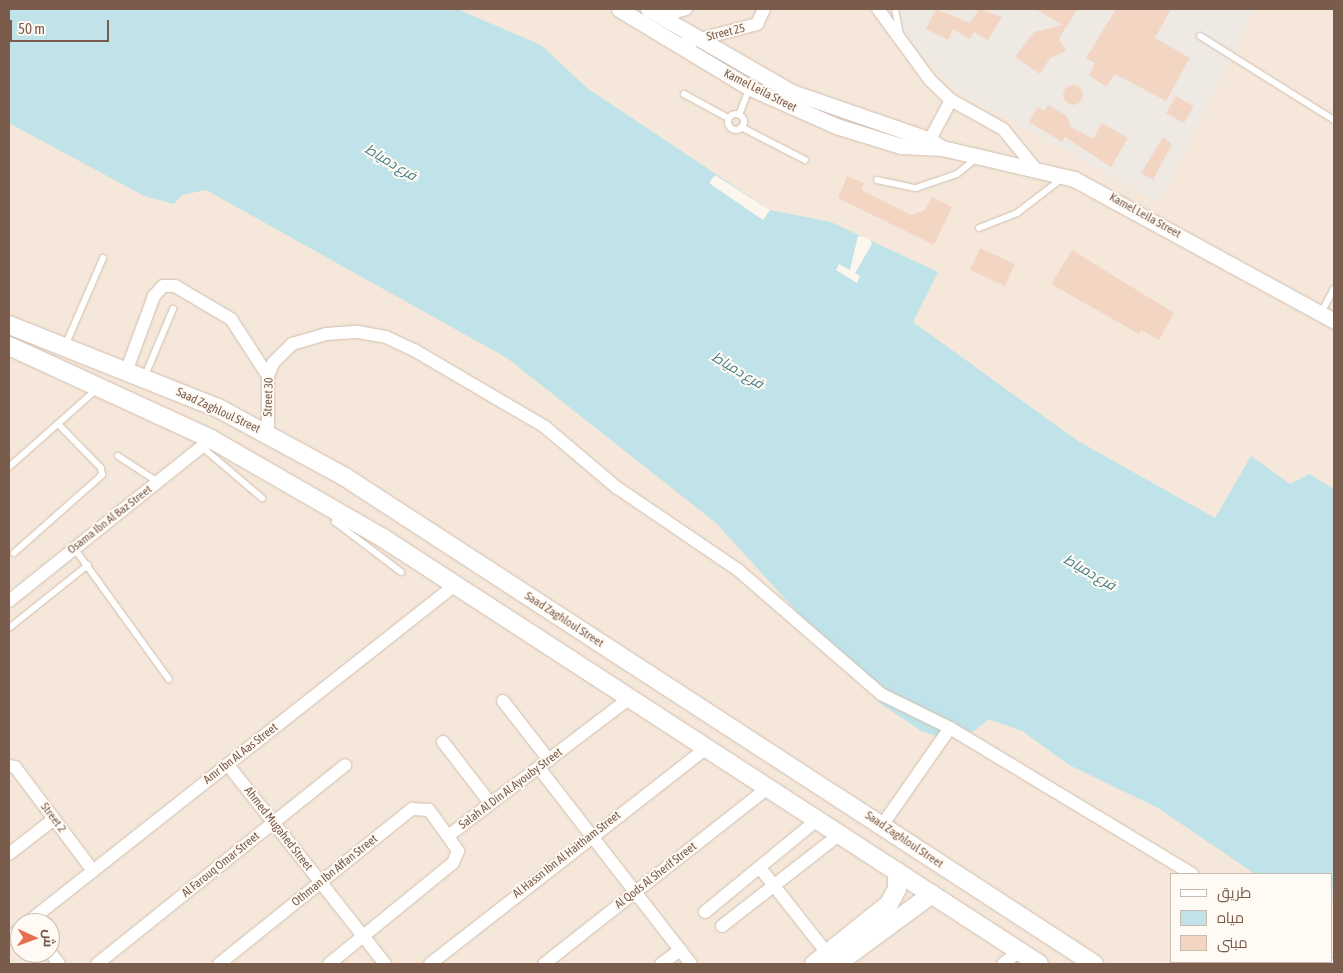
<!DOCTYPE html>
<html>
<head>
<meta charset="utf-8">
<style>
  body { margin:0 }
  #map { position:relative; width:1343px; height:973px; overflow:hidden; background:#fdf6ec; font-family:"Asap Condensed",Cairo,sans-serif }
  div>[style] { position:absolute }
  .residential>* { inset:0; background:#f5e8da }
  .industrial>* { inset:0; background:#efe9e4 }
  .water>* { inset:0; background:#bfe3e8 }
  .pier>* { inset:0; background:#fdf6ec }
  .building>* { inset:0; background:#f3d5c3 }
  .round { border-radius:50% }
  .roads { filter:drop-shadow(0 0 1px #d1beb0) drop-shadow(0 0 1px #d1beb0) }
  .service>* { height:6px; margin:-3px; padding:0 3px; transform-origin:3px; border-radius:3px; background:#fff }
  .service>.ring { margin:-3px; padding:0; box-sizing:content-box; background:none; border:6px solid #fff; border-radius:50% }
  .minor>* { height:12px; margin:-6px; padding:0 6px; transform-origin:6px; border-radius:6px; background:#fff }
  .tertiary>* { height:15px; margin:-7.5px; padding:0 7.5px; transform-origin:7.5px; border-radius:7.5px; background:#fff }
  .secondary>* { height:18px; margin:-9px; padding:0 9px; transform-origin:9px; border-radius:9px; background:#fff }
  span { translate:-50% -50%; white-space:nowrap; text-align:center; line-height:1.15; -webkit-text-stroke:4px #fffaf3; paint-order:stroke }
  .street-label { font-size:12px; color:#7a5c4d }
  .water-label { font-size:14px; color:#437c86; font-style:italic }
  .frame { position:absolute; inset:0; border:10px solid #7a5c4d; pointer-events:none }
  .legend { position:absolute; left:1170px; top:873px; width:162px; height:90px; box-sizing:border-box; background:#fffaf3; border:1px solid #cabbb1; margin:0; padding:6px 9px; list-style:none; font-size:15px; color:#7a5c4d }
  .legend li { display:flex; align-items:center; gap:10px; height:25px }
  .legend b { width:25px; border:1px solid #cabbb1 }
  .north { position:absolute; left:10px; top:913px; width:50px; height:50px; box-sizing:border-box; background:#fffaf3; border:1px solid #cabbb1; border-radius:50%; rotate:92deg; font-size:14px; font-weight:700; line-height:20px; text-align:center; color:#7a5c4d }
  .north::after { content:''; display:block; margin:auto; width:18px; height:22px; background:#e76f51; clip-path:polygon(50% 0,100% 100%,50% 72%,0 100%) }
  .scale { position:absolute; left:10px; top:20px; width:99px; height:22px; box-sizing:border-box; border:2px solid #7a5c4d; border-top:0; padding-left:6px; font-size:15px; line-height:18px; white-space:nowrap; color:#7a5c4d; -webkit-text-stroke:4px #fffaf3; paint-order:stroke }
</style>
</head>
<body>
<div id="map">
  <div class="residential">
    <div style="clip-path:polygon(evenodd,9px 9px,1334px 9px,1334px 964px,9px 964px,9px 9px,1172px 874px,1332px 874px,1332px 962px,1172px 962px,1172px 874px,9px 9px,20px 923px,50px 923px,50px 953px,20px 953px,20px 923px)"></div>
  </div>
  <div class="industrial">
    <div style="clip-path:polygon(886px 9px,1254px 9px,1160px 203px,958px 92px,908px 40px)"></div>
  </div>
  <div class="water">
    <div style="clip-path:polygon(9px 9px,457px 9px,541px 45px,587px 88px,770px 210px,831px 222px,938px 272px,913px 322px,1078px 441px,1215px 518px,1251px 456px,1290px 484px,1309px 474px,1334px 489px,1334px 931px,1332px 874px,1255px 874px,1158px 808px,1069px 765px,1022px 731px,989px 719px,974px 731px,944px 738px,923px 732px,881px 704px,716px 523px,507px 358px,206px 190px,182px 195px,174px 204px,144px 196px,9px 123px)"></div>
  </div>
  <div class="pier">
    <div style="clip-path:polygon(715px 175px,770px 210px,763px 220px,709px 183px)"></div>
    <div style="clip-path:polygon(858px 236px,869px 238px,872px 244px,855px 273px,860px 276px,857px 283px,836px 270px,839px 264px,850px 270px)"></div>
  </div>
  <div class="building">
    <div style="clip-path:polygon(936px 9px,970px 23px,979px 9px,1002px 17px,988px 40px,974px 32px,970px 39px,953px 29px,948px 40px,926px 29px)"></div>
    <div style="clip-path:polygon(1035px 9px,1077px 9px,1059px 39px,1066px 51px,1050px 58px,1040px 74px,1015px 57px,1034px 32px,1063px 25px)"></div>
    <div style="clip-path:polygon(1116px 9px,1171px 9px,1155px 38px,1190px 58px,1166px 101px,1115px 74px,1106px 87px,1089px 75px,1095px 63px,1086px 58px)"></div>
    <div class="round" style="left:1063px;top:85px;width:20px;height:20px"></div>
    <div style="clip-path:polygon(1176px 96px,1194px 106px,1184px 123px,1166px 113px)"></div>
    <div style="clip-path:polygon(1048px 105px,1067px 116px,1071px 127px,1093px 139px,1102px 123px,1128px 138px,1111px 167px,1065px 137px,1062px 142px,1029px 122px,1038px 107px,1044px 111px)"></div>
    <div style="clip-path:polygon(1163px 137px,1172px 144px,1153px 180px,1141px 173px)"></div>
    <div style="clip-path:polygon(847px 176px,864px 183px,861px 190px,911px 215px,925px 210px,932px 197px,952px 207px,934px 245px,838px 198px)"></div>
    <div style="clip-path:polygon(980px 248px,1015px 264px,1005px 286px,970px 270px)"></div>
    <div style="clip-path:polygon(1072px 250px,1174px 313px,1159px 340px,1141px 330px,1139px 334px,1051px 284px)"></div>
  </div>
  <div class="roads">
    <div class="service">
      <div style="left:895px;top:9px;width:26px;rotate:79deg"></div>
      <div style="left:1200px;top:36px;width:158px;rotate:32.1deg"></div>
      <div style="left:684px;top:94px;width:50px;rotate:28.6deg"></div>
      <div class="ring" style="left:728px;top:114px;width:10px;height:10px"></div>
      <div style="left:739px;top:115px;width:28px;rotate:-69deg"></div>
      <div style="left:741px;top:127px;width:72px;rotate:27.3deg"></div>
      <div style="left:877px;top:180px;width:40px;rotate:12deg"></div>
      <div style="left:916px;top:188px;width:43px;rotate:-18.9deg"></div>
      <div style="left:957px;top:174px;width:27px;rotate:-39deg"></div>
      <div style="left:979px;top:228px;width:41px;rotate:-21.5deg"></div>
      <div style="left:1017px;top:213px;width:59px;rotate:-37.5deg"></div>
      <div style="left:1321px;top:313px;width:27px;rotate:-62deg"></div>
      <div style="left:65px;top:346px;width:96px;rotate:-66.6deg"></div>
      <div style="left:144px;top:378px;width:75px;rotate:-67.2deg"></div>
      <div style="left:202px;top:447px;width:79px;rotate:40.4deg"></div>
      <div style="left:118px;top:456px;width:48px;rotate:33deg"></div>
      <div style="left:9px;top:467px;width:118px;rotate:-41.6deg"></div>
      <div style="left:337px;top:513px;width:9px;rotate:103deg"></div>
      <div style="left:335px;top:522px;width:83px;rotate:37.1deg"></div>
      <div style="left:74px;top:548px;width:162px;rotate:54.1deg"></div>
      <div style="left:14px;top:553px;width:118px;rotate:-41.6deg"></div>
      <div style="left:102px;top:475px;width:7px;rotate:-98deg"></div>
      <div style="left:101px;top:468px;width:62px;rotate:-134.3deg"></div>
      <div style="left:9px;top:628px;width:101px;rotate:-38.6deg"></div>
    </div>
    <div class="minor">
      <div style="left:878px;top:9px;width:88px;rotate:53.8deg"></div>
      <div style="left:930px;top:80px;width:29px;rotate:44deg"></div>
      <div style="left:951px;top:100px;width:60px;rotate:29.1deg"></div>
      <div style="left:1003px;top:129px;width:49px;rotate:50.8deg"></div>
      <div style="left:660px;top:17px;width:27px;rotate:-17deg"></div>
      <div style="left:677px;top:45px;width:83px;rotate:-14.7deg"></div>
      <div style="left:757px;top:24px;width:17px;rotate:-65deg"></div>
      <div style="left:925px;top:149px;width:55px;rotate:-62deg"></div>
      <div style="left:126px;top:372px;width:81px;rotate:-69.8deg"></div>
      <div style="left:154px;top:296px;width:13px;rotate:-48deg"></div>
      <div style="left:163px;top:286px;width:12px"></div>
      <div style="left:175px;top:286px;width:65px;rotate:30.5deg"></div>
      <div style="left:231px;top:319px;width:68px;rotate:57deg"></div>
      <div style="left:268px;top:434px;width:58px;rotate:-90deg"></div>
      <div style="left:268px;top:376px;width:14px;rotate:-69deg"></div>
      <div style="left:273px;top:363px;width:27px;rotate:-45deg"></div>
      <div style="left:292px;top:344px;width:35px;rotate:-16deg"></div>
      <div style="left:326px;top:334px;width:32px;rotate:-4deg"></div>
      <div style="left:358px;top:332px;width:28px;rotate:10deg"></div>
      <div style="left:386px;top:337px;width:31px;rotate:25deg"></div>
      <div style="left:414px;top:350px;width:152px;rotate:30.4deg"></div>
      <div style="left:545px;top:427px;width:93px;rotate:40.2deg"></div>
      <div style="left:616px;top:487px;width:148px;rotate:34.2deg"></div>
      <div style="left:738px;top:570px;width:189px;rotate:40.9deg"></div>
      <div style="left:881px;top:694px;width:77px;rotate:26.2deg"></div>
      <div style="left:950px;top:728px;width:283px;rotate:31.1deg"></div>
      <div style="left:9px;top:601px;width:259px;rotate:-38.7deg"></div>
      <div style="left:503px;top:701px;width:75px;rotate:52.1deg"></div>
      <div style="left:443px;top:742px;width:78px;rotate:52.3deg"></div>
      <div style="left:228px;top:765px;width:253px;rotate:51.7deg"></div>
      <div style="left:9px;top:766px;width:6px;rotate:9deg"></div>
      <div style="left:15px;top:767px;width:130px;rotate:53.1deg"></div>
      <div style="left:539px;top:768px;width:248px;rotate:52.2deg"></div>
      <div style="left:883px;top:824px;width:117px;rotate:-55.1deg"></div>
      <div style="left:9px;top:854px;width:57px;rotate:-37.9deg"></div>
      <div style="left:760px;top:868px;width:108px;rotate:51.8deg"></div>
      <div style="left:705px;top:912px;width:145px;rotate:-39.4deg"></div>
      <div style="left:27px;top:923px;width:545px;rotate:-38.3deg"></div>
      <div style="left:722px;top:926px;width:150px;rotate:-37.9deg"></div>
      <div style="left:9px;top:938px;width:14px;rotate:-39deg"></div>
      <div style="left:50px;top:952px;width:15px;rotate:53deg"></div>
      <div style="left:1326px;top:962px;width:4px;rotate:27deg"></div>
      <div style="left:97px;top:964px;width:318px;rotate:-38.7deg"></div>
      <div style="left:219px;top:964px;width:248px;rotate:-38.8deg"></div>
      <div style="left:412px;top:809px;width:17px;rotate:3deg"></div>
      <div style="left:429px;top:810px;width:32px;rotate:54deg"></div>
      <div style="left:329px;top:964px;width:160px;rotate:-39.2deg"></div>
      <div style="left:453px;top:863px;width:13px;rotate:-67deg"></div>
      <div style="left:458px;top:851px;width:18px;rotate:-124deg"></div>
      <div style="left:448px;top:836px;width:228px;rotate:-37.2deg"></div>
      <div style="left:430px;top:964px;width:350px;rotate:-38deg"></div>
      <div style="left:544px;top:964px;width:285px;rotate:-38.2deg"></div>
      <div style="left:661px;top:964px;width:24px;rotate:-36deg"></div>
      <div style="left:1003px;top:964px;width:21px;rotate:-39deg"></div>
      <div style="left:1249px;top:964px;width:3px;rotate:-45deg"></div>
    </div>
    <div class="tertiary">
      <div style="left:619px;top:9px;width:153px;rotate:31.1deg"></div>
      <div style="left:750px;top:88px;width:94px;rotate:23.8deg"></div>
      <div style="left:836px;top:126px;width:68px;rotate:17.1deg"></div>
      <div style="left:901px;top:146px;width:41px;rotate:2.8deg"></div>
      <div style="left:942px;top:148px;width:136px;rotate:13.2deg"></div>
      <div style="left:1074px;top:179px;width:296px;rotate:28.6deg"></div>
      <div style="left:648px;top:9px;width:166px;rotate:30deg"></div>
      <div style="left:792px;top:92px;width:144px;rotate:19.1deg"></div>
      <div style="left:928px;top:139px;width:17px;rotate:33deg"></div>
    </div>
    <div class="secondary">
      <div style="left:9px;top:325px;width:225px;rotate:21.7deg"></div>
      <div style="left:218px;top:408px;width:145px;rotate:28.5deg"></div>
      <div style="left:345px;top:477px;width:893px;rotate:33.03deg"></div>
      <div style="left:9px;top:346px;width:222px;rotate:24.7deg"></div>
      <div style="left:211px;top:439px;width:198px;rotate:29.9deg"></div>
      <div style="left:383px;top:538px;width:782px;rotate:33deg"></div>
      <div style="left:814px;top:964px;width:96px;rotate:-38.7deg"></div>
      <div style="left:889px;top:904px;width:17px;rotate:-62deg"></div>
      <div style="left:897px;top:889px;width:18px;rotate:-90deg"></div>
      <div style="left:837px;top:964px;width:118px;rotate:-36.4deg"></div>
    </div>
  </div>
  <div class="street-label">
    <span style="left:726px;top:33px;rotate:-14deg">Street 25</span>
    <span style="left:760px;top:91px;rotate:27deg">Kamel Leila Street</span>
    <span style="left:1145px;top:216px;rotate:29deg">Kamel Leila Street</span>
    <span style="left:269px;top:397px;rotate:-88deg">Street 30</span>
    <span style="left:218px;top:411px;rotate:25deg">Saad Zaghloul Street</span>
    <span style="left:110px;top:520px;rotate:-38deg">Osama Ibn Al Baz Street</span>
    <span style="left:564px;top:620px;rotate:33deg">Saad Zaghloul Street</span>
    <span style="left:241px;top:754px;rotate:-38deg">Amr Ibn Al Aas Street</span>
    <span style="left:511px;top:789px;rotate:-37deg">Salah Al Din Al Ayouby Street</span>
    <span style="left:53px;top:818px;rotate:53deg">Street 2</span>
    <span style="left:278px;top:829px;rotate:52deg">Ahmed Mugahed Street</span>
    <span style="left:904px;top:840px;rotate:34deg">Saad Zaghloul Street</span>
    <span style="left:567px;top:855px;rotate:-38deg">Al Hassn Ibn Al Haitham Street</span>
    <span style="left:221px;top:865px;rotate:-39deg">Al Farouq Omar Street</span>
    <span style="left:335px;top:871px;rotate:-39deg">Othman Ibn Affan Street</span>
    <span style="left:656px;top:876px;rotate:-38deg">Al Qods Al Sherif Street</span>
  </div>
  <div class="water-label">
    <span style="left:391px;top:162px;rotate:31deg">فرع دمياط</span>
    <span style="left:738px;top:370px;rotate:31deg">فرع دمياط</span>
    <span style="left:1090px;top:572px;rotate:30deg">فرع دمياط</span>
  </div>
  <div class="frame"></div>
  <ul class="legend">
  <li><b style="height:6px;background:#fff"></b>طريق</li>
  <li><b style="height:14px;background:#bfe3e8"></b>مياه</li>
  <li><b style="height:14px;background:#f3d5c3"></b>مبنى</li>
  </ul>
  <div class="north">ش</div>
  <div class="scale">50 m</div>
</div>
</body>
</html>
